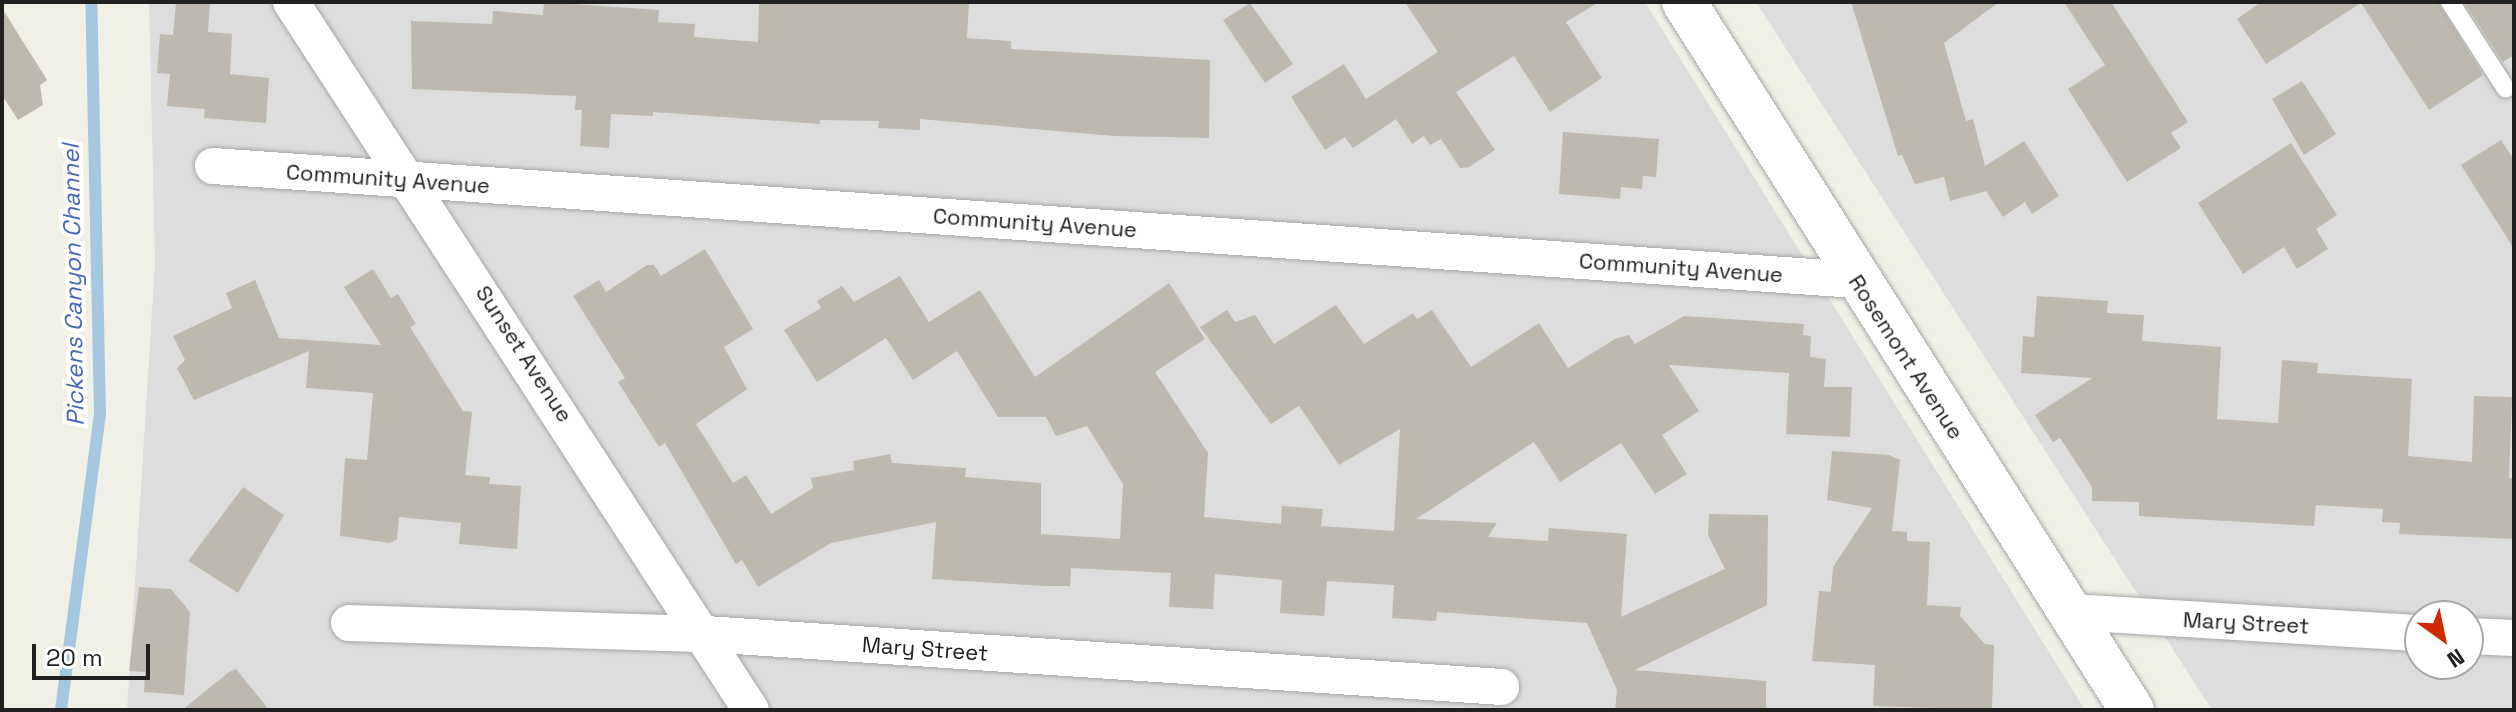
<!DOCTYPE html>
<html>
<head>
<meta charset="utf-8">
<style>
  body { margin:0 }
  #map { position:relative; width:2516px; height:712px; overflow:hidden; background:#f1f0e7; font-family:"Space Grotesk",sans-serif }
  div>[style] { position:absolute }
  .residential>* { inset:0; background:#dedddd }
  .stream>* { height:12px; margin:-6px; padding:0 6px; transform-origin:6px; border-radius:6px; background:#a6c7e0 }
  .building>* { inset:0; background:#beb9af }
  .roads { filter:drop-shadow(0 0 2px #a7a7a7) drop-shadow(0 0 2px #a7a7a7) }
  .service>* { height:18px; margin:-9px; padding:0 9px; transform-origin:9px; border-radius:9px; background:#fff }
  .minor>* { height:36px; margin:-18px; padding:0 18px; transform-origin:18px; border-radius:18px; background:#fff }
  .tertiary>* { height:44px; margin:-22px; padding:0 22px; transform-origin:22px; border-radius:22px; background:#fff }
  span { translate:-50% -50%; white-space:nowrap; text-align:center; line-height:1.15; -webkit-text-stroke:8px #fff; paint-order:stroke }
  .street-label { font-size:22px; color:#202020 }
  .water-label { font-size:24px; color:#4869b5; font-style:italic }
  .frame { position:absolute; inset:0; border:4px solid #202020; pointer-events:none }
  .north { position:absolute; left:2404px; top:600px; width:80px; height:80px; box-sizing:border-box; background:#fff; border:2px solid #a6a6a6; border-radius:50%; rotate:147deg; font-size:22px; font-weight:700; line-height:32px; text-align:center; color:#202020 }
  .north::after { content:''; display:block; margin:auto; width:28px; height:36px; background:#d12a00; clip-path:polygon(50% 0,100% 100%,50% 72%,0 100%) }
  .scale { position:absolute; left:32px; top:644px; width:118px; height:36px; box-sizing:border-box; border:4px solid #202020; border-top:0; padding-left:10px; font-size:24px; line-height:28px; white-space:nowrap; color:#202020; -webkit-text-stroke:6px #fff; paint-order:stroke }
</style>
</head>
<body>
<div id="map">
  <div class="residential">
    <div style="clip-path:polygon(149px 2px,1645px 2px,2085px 710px,127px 710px,155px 263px)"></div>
    <div style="clip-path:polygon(evenodd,1756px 2px,2514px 2px,2514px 710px,2212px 710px,1756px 2px,2420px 616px,2468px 616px,2468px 664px,2420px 664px,2420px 616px)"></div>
  </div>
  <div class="stream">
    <div style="left:61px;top:710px;width:298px;rotate:-82.5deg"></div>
    <div style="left:100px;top:415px;width:413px;rotate:-91.2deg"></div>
  </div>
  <div class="building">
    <div style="clip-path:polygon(176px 2px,210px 2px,208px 32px,232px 34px,230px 74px,269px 78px,266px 123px,204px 118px,205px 109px,167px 106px,170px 74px,157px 73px,160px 34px,173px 35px)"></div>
    <div style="clip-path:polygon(544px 2px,659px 10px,658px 22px,695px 24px,694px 37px,758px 42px,759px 2px,969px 2px,967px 38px,1011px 41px,1011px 49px,1210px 60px,1209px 138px,1114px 136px,920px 119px,920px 130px,878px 128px,879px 121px,820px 120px,820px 124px,653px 112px,653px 116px,611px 114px,609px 148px,580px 146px,582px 110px,575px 110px,576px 96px,412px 89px,411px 21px,492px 24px,493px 11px,543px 15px)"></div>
    <div style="clip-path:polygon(1405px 2px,1599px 2px,1566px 22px,1602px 78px,1550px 112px,1514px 56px,1456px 92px,1495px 150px,1469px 167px,1460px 168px,1441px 139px,1430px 145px,1424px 136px,1412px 144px,1396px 119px,1353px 148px,1345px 137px,1325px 150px,1291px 97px,1344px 64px,1366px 99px,1438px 52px)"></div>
    <div style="clip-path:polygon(1851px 2px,1999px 2px,1944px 43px,1966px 121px,1973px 119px,1985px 166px,2024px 141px,2059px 196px,2032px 214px,2025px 202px,2003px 217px,1986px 191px,1950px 201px,1944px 177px,1915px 184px,1902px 155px,1898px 156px)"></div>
    <div style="clip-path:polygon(2064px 2px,2111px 2px,2188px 122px,2171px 133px,2181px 148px,2127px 182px,2068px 89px,2105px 65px)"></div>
    <div style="clip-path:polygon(2261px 2px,2438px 2px,2483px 75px,2429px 110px,2361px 3px,2266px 64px,2237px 19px)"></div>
    <div style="clip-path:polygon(2464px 2px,2514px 2px,2514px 55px,2503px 62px)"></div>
    <div style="clip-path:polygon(1250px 3px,1293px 64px,1265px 83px,1223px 20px)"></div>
    <div style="clip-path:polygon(2px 8px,47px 80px,40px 85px,43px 105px,18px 120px,2px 95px)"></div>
    <div style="clip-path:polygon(2302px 81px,2336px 134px,2304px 155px,2272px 99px)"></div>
    <div style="clip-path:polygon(1563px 132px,1659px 139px,1656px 177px,1643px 176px,1642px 189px,1621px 187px,1620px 199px,1559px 194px)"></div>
    <div style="clip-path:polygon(2501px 140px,2514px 160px,2514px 249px,2461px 165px)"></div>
    <div style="clip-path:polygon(2291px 143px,2337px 215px,2316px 229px,2328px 249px,2297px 269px,2284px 247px,2243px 274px,2198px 203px)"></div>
    <div style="clip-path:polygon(705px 249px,753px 329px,724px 347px,747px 389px,696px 424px,733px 483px,746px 475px,771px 514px,813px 488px,811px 478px,854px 470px,853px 461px,890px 454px,892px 463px,966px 468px,965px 477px,1041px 483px,1041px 534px,1120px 539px,1123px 484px,1087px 426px,1056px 436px,1046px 417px,998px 417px,957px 351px,913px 380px,886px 338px,817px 382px,784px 330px,821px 308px,817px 301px,842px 286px,854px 302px,900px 276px,929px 322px,980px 290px,1035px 377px,1169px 283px,1205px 339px,1155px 372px,1208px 453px,1204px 517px,1281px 524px,1282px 506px,1323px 509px,1321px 526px,1394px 531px,1400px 429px,1339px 465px,1299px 406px,1271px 424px,1200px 327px,1227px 310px,1235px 322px,1255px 315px,1274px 344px,1336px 305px,1364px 344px,1413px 313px,1417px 319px,1432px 310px,1471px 367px,1539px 323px,1568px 368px,1615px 339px,1629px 335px,1635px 344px,1684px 316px,1804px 324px,1803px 335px,1811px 336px,1810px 357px,1826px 359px,1824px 387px,1852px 387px,1850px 437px,1786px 434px,1789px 373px,1669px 365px,1699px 411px,1662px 435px,1687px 474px,1655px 494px,1621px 443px,1560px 482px,1534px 442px,1416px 519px,1497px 523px,1488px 537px,1548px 541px,1549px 528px,1627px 534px,1621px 617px,1725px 569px,1708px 535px,1709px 514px,1768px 515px,1767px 605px,1635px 670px,1766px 681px,1766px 710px,1615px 710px,1617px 690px,1587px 623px,1437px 612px,1436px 621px,1392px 618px,1394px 585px,1327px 581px,1324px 616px,1280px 613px,1282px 580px,1215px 574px,1213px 609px,1169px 607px,1171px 573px,1071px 568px,1070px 586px,1046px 586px,932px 579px,936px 522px,831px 543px,758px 587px,742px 560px,736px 564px,665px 443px,659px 447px,618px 382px,625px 378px,573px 296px,599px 280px,606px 292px,647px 265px,654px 265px,661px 276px)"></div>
    <div style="clip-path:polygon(373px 269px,391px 298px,398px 294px,416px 324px,410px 327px,463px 411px,472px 412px,465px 475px,490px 477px,489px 484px,521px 486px,517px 549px,459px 544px,461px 523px,399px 517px,397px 539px,390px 543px,340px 536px,345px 458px,367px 460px,373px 393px,306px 388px,309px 351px,194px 400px,177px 368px,185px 360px,173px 336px,232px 308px,226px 293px,255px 280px,279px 338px,381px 345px,344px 287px)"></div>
    <div style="clip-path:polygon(2037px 296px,2108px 301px,2107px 313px,2144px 315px,2142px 341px,2221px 347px,2217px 419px,2278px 423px,2282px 360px,2318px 363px,2317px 373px,2412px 379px,2408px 456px,2472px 462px,2474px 396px,2512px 397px,2509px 478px,2514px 479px,2514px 539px,2399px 534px,2400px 523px,2382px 522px,2383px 509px,2316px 505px,2314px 526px,2139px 516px,2139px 502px,2092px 501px,2092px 487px,2060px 438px,2053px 442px,2035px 415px,2092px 378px,2021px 373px,2023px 336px,2034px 337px)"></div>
    <div style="clip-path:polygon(1832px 451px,1889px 455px,1900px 460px,1892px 531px,1907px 532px,1907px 541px,1930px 542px,1927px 605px,1961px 607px,1960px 616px,1985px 644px,1994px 645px,1992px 710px,1873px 706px,1875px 665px,1812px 661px,1819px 591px,1831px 592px,1833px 567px,1872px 508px,1827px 500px)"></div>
    <div style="clip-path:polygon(243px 487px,284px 515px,238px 593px,188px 561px)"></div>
    <div style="clip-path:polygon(139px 587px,171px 589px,190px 612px,184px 695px,144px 692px,145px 672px,129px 671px)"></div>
    <div style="clip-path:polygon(236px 669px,269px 710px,182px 710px,229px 672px)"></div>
  </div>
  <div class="roads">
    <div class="service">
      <div style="left:2450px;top:2px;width:103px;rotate:57.2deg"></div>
    </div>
    <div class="minor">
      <div style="left:291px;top:2px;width:844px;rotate:56.99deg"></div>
      <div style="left:213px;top:166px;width:1647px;rotate:3.97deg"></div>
      <div style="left:2072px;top:612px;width:349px;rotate:3.5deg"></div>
      <div style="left:349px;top:623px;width:357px;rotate:1.8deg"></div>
      <div style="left:706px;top:634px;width:797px;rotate:3.81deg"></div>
      <div style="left:2468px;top:636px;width:46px;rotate:2.5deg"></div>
    </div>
    <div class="tertiary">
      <div style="left:1684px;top:2px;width:838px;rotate:57.68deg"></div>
    </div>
  </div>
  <div class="street-label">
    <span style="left:388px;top:179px;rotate:4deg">Community Avenue</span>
    <span style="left:1035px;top:223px;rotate:4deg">Community Avenue</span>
    <span style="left:1681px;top:268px;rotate:4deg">Community Avenue</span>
    <span style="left:524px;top:354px;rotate:57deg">Sunset Avenue</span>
    <span style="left:1906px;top:357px;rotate:57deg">Rosemont Avenue</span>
    <span style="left:2246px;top:623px;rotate:3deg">Mary Street</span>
    <span style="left:925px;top:649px;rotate:4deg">Mary Street</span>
  </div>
  <div class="water-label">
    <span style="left:73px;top:285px;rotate:-91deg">Pickens Canyon Channel</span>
  </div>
  <div class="frame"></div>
  <div class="north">N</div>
  <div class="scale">20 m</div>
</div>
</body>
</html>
